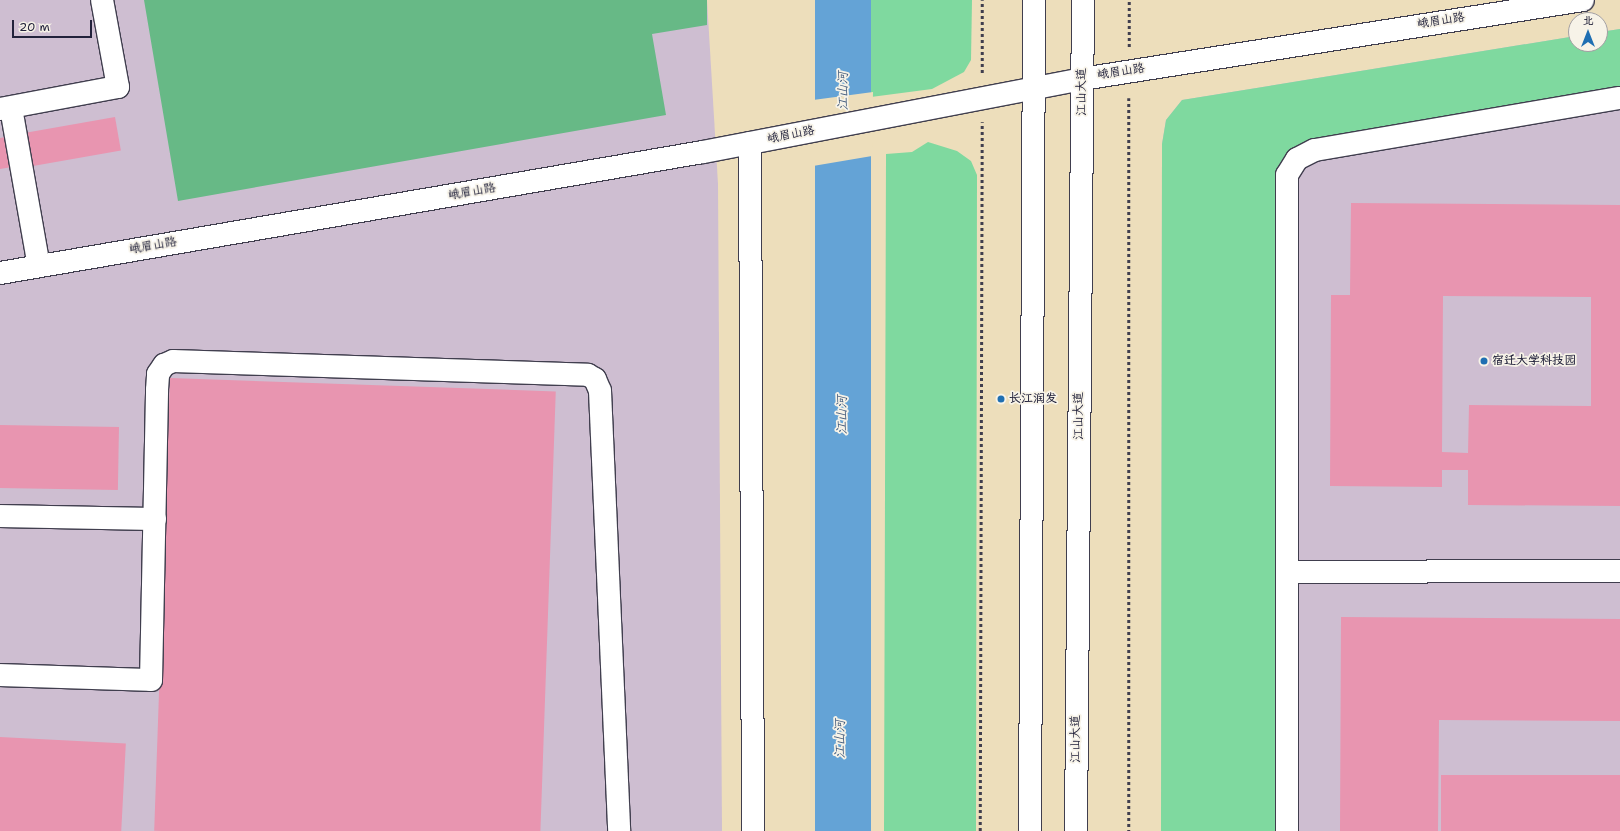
<!DOCTYPE html>
<meta charset="utf-8">
<style>
body{margin:0}
#map{position:relative;width:1620px;height:831px;overflow:hidden;background:#eddebb;font-family:"Shantell Sans","LXGW WenKai TC",sans-serif}
div>[style]{position:absolute}
[style*='--x']{left:calc(var(--x)*1px);top:calc(var(--y)*1px);width:calc(var(--w)*1px);rotate:calc(var(--a)*1deg)}
.industrial>*{inset:0;background:#cebed1}
.green>*{inset:0;background:#7fd99f}
.forest>*{inset:0;background:#67b986}
.water>*{inset:0;background:#64a3d6;transform-origin:0 0}
.pier>*{inset:0;background:#eddebb}
.building>*{inset:0;background:#e895b0;transform-origin:0 0}
.path>*{height:2.5px;margin-top:-1.25px;transform-origin:0;background:repeating-linear-gradient(90deg,#403e4e 0 3px,transparent 0 6px)}
.roads{filter:drop-shadow(1px 0 #403e4e) drop-shadow(-1px 0 #403e4e) drop-shadow(0 1px #403e4e) drop-shadow(0 -1px #403e4e)}
.minor>*{height:22px;margin:-11px;padding:0 11px;transform-origin:11px;border-radius:11px;background:#fff}
.major>*{height:22px;margin:-11px;padding:0 11px;transform-origin:11px;border-radius:11px;background:#fff}
.dots>*{width:11px;height:11px;translate:-50% -50%;box-sizing:border-box;border:2px solid #f7f3e8;border-radius:50%}
span{translate:-50% -50%;white-space:nowrap;text-align:center;line-height:1.15;-webkit-text-stroke:3.5px #f7f3e8;paint-order:stroke}
.street-label{font-size:12px;color:#22223b}
.poi-label{font-size:12px;color:#22223b;font-weight:700}
.left{translate:0 -50%;text-align:left}
.water-label{font-size:13px;color:#3c5679;font-style:italic}
.north{position:absolute;left:1568px;top:12px;width:40px;height:40px;box-sizing:border-box;background:#f7f3e8;border:1px solid #a29fa3;border-radius:50%;rotate:0deg;font-size:11px;font-weight:700;line-height:16px;text-align:center;color:#22223b}
.north::after{content:'';display:block;margin:auto;width:14px;height:18px;background:#1f6fb2;clip-path:polygon(50% 0,100% 100%,50% 72%,0 100%)}
.scale{position:absolute;left:12px;top:20px;width:80px;height:18px;box-sizing:border-box;border:2px solid #22223b;border-top:0;padding-left:5px;font-size:12px;line-height:14px;white-space:nowrap;color:#22223b;-webkit-text-stroke:3px #f7f3e8;paint-order:stroke}
</style>
<div id="map">
<div class="industrial">
<div style="clip-path:polygon(0 0,707px 0,718px 184px,722px 831px,0 831px)"></div>
<div style="clip-path:polygon(1620px 29px,1620px 831px,1161px 831px,1162px 144px,1166px 120px,1182px 100px,1576px 36px,1576px 44px,1600px 44px,1600px 32px)"></div>
</div>
<div class="green">
<div style="clip-path:polygon(871px 0,972px 0,971px 60px,964px 72px,932px 89px,871px 97px)"></div>
<div style="clip-path:polygon(1620px 29px,1620px 87px,1303px 146px,1287px 153px,1279px 165px,1278px 831px,1161px 831px,1162px 144px,1166px 120px,1182px 100px,1576px 36px,1576px 44px,1600px 44px,1600px 32px)"></div>
<div style="clip-path:polygon(928px 142px,957px 151px,971px 161px,977px 175px,976px 831px,884px 831px,886px 154px,912px 152px)"></div>
</div>
<div class="forest">
<div style="clip-path:polygon(144px 0,707px 0,707px 25px,652px 34px,666px 115px,178px 201px)"></div>
</div>
<div class="water">
<div style="left:815px;top:0;width:56px;height:831px"></div>
</div>
<div class="pier">
<div style="clip-path:polygon(873px 92px,872px 156px,813px 166px,813px 100px)"></div>
</div>
<div class="building">
<div style="left:115px;top:117px;width:34px;height:95px;rotate:80deg"></div>
<div style="clip-path:polygon(6px 137px,12px 167px,0 169px,0 138px)"></div>
<div style="clip-path:polygon(evenodd,1351px 203px,1620px 205px,1620px 506px,1468px 505px,1468px 470px,1442px 470px,1442px 487px,1330px 486px,1331px 295px,1350px 295px,1351px 203px,1443px 296px,1591px 297px,1591px 406px,1469px 405px,1468px 453px,1442px 452px,1443px 296px)"></div>
<div style="left:170px;top:378px;width:386px;height:453px;rotate:2deg"></div>
<div style="left:0;top:425px;width:119px;height:63px;rotate:1deg"></div>
<div style="clip-path:polygon(1341px 617px,1620px 619px,1620px 721px,1439px 720px,1438px 831px,1340px 831px)"></div>
<div style="left:0;top:737px;width:126px;height:94px;rotate:3deg"></div>
<div style="left:1441px;top:775px;width:179px;height:56px"></div>
</div>
<div class="path">
<div style="--x:1129;--y:47;--w:47;--a:-90"></div>
<div style="--x:982;--y:73;--w:73;--a:-90"></div>
<div style="--x:1129;--y:98;--w:733;--a:90"></div>
<div style="--x:980;--y:831;--w:709;--a:-89.84"></div>
</div>
<div class="roads">
<div class="minor">
<div style="--x:11;--y:108;--w:160;--a:80"></div>
<div style="--x:0;--y:109;--w:120;--a:-10.6"></div>
<div style="--x:118;--y:87;--w:88;--a:-100.4"></div>
<div style="--x:750;--y:143;--w:688;--a:89.75"></div>
<div style="--x:0;--y:273;--w:713;--a:-9.77"></div>
<div style="--x:703;--y:152;--w:386;--a:-10.9"></div>
<div style="--x:1082;--y:79;--w:507;--a:-8.96"></div>
<div style="--x:0;--y:516;--w:155;--a:1.1"></div>
<div style="--x:1287;--y:572;--w:333;--a:-0.2"></div>
<div style="--x:0;--y:675;--w:151;--a:1.9"></div>
<div style="--x:151;--y:680;--w:290;--a:-88.8"></div>
<div style="--x:157;--y:390;--w:16;--a:-86"></div>
<div style="--x:158;--y:374;--w:11;--a:-56"></div>
<div style="--x:164;--y:365;--w:10;--a:-24"></div>
<div style="--x:173;--y:361;--w:415;--a:1.9"></div>
<div style="--x:588;--y:375;--w:8;--a:30"></div>
<div style="--x:595;--y:379;--w:13;--a:67"></div>
<div style="--x:600;--y:391;--w:440;--a:87.5"></div>
<div style="--x:1287;--y:831;--w:656;--a:-90"></div>
<div style="--x:1287;--y:175;--w:19;--a:-58"></div>
<div style="--x:1297;--y:159;--w:20;--a:-27"></div>
<div style="--x:1315;--y:150;--w:309;--a:-9.7"></div>
</div>
<div class="major">
<div style="--x:1030;--y:831;--w:831;--a:-89.72"></div>
<div style="--x:1076;--y:831;--w:831;--a:-89.52"></div>
</div>
</div>
<div class="dots">
<div style="left:1484px;top:361px;background:#1f6fb2"></div>
<div style="left:1001px;top:399px;background:#1f6fb2"></div>
</div>
<div class="street-label">
<span style="left:1441px;top:21px;rotate:-9deg">峨眉山路</span>
<span style="left:1121px;top:72px;rotate:-9deg">峨眉山路</span>
<span style="left:1082px;top:92px;rotate:-90deg">江山大道</span>
<span style="left:791px;top:135px;rotate:-11deg">峨眉山路</span>
<span style="left:472px;top:192px;rotate:-10deg">峨眉山路</span>
<span style="left:153px;top:246px;rotate:-10deg">峨眉山路</span>
<span style="left:1079px;top:416px;rotate:-90deg">江山大道</span>
<span style="left:1076px;top:739px;rotate:-90deg">江山大道</span>
</div>
<div class="poi-label">
<span class="left" style="left:1492px;top:361px">宿迁大学科技园</span>
<span class="left" style="left:1009px;top:399px">长江润发</span>
</div>
<div class="water-label">
<span style="left:843px;top:91px;rotate:-90deg">江山河</span>
<span style="left:842px;top:415px;rotate:-90deg">江山河</span>
<span style="left:840px;top:739px;rotate:-90deg">江山河</span>
</div>
<div class="north">北</div>
<div class="scale">20 m</div>
</div>
